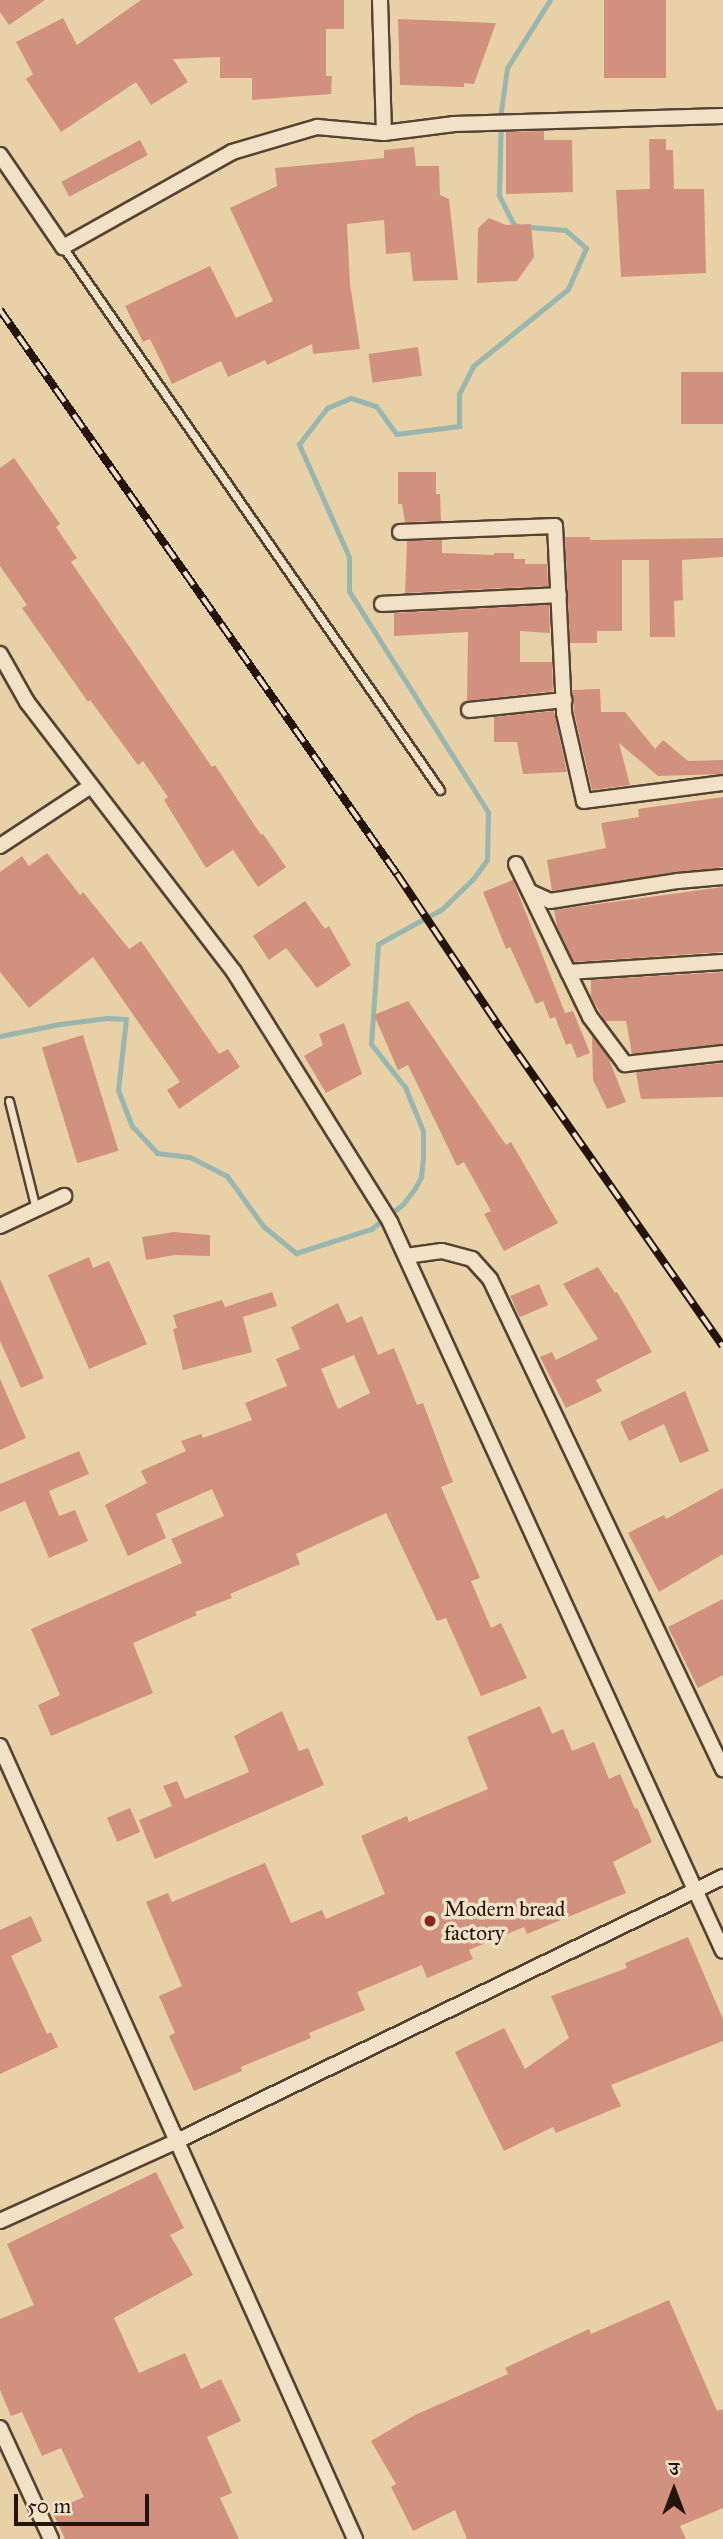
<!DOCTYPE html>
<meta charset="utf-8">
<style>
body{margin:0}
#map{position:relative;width:723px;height:2539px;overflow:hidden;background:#e9d1a7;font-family:"IM FELL Great Primer","Noto Serif Devanagari",serif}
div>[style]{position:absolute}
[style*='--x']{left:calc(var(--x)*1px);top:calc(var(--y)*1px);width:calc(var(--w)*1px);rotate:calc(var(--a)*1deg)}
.stream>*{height:5px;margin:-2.5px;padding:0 2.5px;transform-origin:2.5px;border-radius:2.5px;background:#99b6af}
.building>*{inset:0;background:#d2917e;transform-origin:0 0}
.roads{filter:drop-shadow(2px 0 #564334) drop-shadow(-2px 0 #564334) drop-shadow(0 2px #564334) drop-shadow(0 -2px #564334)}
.service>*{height:7px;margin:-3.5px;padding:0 3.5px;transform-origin:3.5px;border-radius:3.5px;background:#f1e1c6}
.minor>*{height:14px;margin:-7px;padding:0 7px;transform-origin:7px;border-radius:7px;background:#f1e1c6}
.rail>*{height:8px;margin-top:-4px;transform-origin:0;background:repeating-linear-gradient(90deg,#f1e1c6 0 16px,#25140d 0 32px);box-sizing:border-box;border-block:2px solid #25140d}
.dots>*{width:19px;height:19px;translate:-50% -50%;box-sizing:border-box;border:4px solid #f1e1c6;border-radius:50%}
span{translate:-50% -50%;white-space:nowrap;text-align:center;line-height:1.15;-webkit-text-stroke:7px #f1e1c6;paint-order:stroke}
.poi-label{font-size:21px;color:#25140d}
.left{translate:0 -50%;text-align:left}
.north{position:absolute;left:639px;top:2455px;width:70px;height:70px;-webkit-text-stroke:5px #f1e1c6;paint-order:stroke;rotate:0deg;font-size:19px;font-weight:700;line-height:28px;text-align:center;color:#25140d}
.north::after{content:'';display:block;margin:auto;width:24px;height:32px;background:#25140d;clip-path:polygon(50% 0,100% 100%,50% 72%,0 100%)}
.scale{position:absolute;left:14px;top:2494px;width:135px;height:32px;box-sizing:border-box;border:4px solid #25140d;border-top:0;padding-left:9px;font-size:21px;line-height:24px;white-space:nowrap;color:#25140d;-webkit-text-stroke:5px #f1e1c6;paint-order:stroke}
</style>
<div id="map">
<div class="stream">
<div style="--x:518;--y:226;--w:4;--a:-166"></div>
<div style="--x:514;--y:225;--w:34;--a:-117"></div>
<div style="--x:499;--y:195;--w:84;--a:-88.6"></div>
<div style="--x:501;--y:111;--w:43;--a:-82.1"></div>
<div style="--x:507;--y:68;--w:80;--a:-57.7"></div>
<div style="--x:0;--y:1036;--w:61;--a:-11.3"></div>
<div style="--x:60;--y:1024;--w:47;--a:-7.3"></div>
<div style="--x:107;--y:1018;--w:19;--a:3"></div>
<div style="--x:126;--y:1019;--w:71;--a:96.4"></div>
<div style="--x:118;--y:1090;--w:39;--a:69"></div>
<div style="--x:132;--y:1126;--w:37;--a:47"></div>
<div style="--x:157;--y:1153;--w:33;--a:7"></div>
<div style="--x:190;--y:1157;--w:42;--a:27.2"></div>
<div style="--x:227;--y:1176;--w:62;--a:54.2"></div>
<div style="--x:263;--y:1226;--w:43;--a:39.3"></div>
<div style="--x:296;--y:1253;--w:79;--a:-17.7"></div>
<div style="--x:371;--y:1229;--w:41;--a:-38"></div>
<div style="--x:403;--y:1204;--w:20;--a:-53"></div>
<div style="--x:415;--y:1188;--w:13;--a:-61"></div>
<div style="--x:421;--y:1177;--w:18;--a:-84"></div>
<div style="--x:423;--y:1159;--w:28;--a:-90"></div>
<div style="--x:423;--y:1131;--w:48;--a:-112.2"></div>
<div style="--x:405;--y:1087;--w:55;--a:-128.3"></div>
<div style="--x:371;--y:1044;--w:100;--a:-86"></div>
<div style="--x:378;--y:944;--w:73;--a:-28.7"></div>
<div style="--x:442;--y:909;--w:43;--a:-44.1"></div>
<div style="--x:473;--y:879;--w:24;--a:-54"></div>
<div style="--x:487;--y:860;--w:48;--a:-88.8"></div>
<div style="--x:488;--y:812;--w:261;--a:-122.2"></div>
<div style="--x:349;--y:591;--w:34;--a:-90"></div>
<div style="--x:349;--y:557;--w:124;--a:-113.9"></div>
<div style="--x:299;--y:444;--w:46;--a:-52.1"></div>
<div style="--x:327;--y:408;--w:26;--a:-23"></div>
<div style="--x:351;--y:398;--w:26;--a:18"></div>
<div style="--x:376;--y:406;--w:34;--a:54"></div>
<div style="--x:396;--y:434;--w:64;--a:-7.2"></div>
<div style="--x:459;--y:426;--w:32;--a:-90"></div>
<div style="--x:459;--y:394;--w:31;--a:-63"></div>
<div style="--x:473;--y:366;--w:122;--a:-39"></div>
<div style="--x:568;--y:289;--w:45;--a:-66.3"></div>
<div style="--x:586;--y:248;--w:28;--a:-139"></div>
<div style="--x:565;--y:230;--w:38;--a:-175"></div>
</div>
<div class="building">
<div style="clip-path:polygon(0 0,45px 0,9px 25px,0 12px)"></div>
<div style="clip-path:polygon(141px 0,344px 0,344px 29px,326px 29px,326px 76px,332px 76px,331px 94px,252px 100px,252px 78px,220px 78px,220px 57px,173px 59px,188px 82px,151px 105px,136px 82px,61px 132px,26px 79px,33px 74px,16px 42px,63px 18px,77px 45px)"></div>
<div style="left:604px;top:0;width:62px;height:78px"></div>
<div style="clip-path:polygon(398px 19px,496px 23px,474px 84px,464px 83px,464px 87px,400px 85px)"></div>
<div style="clip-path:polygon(544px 131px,544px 140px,572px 140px,573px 192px,506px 194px,506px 132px)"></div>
<div style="clip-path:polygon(649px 139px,666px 139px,666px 150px,673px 150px,674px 189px,704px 189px,706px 273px,621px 277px,616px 190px,650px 189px)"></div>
<div style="left:140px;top:140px;width:17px;height:89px;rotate:62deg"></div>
<div style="clip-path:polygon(414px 147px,416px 166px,439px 166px,440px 195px,449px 199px,458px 280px,413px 281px,410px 252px,386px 254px,384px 220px,347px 224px,350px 284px,360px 349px,313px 354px,312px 344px,267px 365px,265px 360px,228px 377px,221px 361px,172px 384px,150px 339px,143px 342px,125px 306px,210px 266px,236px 318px,273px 301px,230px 208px,277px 186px,275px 168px,384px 158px,384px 150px)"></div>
<div style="clip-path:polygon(489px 218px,506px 225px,531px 224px,534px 257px,517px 281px,477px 283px,478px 228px)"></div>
<div style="left:418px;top:347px;width:29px;height:50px;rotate:82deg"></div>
<div style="left:723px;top:372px;width:52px;height:42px;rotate:90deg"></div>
<div style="clip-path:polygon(14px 458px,60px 524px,56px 527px,77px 558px,71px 562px,212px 767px,215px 765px,261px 835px,263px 834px,286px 867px,258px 887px,233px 850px,206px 868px,164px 800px,168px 797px,143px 761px,138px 765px,90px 700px,88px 702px,22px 608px,27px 605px,0 566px,0 468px)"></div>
<div style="clip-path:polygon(398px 472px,436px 472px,436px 494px,440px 494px,441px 521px,405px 522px,402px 504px,398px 504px)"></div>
<div style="clip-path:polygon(565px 537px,590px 537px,590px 540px,723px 538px,723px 557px,682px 560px,683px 600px,674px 601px,675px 637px,650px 637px,649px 560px,622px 560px,622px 631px,597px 631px,597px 643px,570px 643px)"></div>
<div style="clip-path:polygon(442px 540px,442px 553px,494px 555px,494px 553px,514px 553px,514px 559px,525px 559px,525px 564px,547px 564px,548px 586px,405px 593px,407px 541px)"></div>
<div style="clip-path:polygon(549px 605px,550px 633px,520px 631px,520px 662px,552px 662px,553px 691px,467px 701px,468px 632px,394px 636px,394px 613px)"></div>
<div style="clip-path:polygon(600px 689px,601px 712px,625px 712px,655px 749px,663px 740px,688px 761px,723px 760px,723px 774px,658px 776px,619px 743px,630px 785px,592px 790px,574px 712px,573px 690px)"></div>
<div style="clip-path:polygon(554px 711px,567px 772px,523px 774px,517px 742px,494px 742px,494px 717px)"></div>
<div style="clip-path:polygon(723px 797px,723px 867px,552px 891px,547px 860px,606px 848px,601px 823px,639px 817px,638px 809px)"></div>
<div style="clip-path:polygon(47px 853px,80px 895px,83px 892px,129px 949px,141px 941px,219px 1054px,228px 1049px,240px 1067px,179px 1109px,167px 1090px,180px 1082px,93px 957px,29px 1008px,0 972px,0 872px,22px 856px,29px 866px)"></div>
<div style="clip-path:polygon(513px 880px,565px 1013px,573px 1011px,590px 1053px,577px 1058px,571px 1043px,566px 1045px,555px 1017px,550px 1019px,543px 1001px,536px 1004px,510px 947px,506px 949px,483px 892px)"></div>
<div style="clip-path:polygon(723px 887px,723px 952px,574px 962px,557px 926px,554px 910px)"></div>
<div style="clip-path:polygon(305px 901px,325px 929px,329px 926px,351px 965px,317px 988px,286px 948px,269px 960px,253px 936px)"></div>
<div style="clip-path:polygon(723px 972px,723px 1044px,632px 1054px,626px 1021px,605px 1021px,591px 997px,591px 980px)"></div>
<div style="clip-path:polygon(408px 1001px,506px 1145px,511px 1142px,558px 1223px,504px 1251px,484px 1214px,491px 1211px,464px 1162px,457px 1166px,408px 1065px,398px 1070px,374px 1015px)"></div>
<div style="clip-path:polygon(344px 1023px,362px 1074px,326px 1093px,304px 1056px,323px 1045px,319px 1034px)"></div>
<div style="left:83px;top:1035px;width:121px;height:43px;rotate:73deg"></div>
<div style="clip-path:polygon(592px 1036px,608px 1057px,626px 1102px,607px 1109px,593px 1080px)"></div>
<div style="clip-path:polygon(723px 1063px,723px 1097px,641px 1099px,636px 1072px)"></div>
<div style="clip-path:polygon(174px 1232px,210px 1235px,210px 1256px,175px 1255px,146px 1260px,142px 1237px)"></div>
<div style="clip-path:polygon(89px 1257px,93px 1268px,109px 1261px,147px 1344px,89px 1369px,48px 1275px)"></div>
<div style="clip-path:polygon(598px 1267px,615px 1293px,617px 1292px,652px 1352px,596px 1380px,602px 1391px,566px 1408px,540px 1357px,552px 1352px,556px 1360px,598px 1339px,563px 1284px)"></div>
<div style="clip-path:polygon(0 1279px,44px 1378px,21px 1388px,0 1341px)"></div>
<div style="left:539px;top:1284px;width:23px;height:31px;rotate:67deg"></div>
<div style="clip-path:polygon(272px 1292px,277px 1306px,243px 1317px,252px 1352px,183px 1370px,173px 1329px,177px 1328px,173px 1315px,222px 1300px,225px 1307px)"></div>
<div style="clip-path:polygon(evenodd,338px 1303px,347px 1323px,362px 1316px,378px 1355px,394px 1348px,417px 1405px,423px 1403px,453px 1482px,441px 1487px,480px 1578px,471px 1581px,491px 1628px,501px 1623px,527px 1678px,481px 1696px,446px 1618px,437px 1621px,386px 1513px,296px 1554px,300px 1564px,230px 1594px,232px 1598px,195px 1612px,197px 1615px,133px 1643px,153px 1693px,51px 1736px,38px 1705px,60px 1695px,31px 1629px,182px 1563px,171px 1539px,224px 1516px,212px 1489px,156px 1514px,166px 1538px,128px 1556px,105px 1505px,147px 1483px,141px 1471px,186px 1451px,181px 1441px,201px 1434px,203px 1438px,252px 1420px,245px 1403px,287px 1386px,276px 1359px,300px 1349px,291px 1327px,338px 1303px,354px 1355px,370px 1393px,338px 1409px,321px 1369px,354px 1355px)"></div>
<div style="clip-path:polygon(0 1379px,26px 1438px,0 1450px)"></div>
<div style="clip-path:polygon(685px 1391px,709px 1451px,680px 1463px,664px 1424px,629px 1441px,620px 1422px)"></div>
<div style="clip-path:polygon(79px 1451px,89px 1474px,49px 1491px,59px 1516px,75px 1510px,88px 1541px,49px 1558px,25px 1501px,0 1512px,0 1484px)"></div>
<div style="clip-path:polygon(723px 1488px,723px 1554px,659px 1592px,628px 1533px,664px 1515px,666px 1519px)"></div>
<div style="clip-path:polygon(723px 1599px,723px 1675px,698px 1688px,668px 1627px)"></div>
<div style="clip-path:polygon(540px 1706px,552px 1734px,563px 1729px,572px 1751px,594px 1742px,609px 1779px,620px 1774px,635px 1809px,637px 1808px,652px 1842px,613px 1862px,626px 1893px,527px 1934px,524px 1927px,469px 1950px,473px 1959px,427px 1978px,422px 1965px,357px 1992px,365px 2010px,309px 2033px,311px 2038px,241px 2067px,242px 2071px,194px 2091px,169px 2036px,175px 2033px,159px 1996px,182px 1986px,146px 1902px,168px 1893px,172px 1902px,265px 1863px,291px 1923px,322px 1910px,326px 1919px,385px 1894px,361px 1836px,407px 1816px,409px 1822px,488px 1789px,467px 1737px)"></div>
<div style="clip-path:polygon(282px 1711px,299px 1751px,308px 1748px,324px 1785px,155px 1859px,139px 1820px,172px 1806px,163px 1786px,177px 1781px,185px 1799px,249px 1772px,234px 1736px)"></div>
<div style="left:130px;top:1808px;width:26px;height:25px;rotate:67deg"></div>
<div style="clip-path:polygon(31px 1916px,42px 1941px,11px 1956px,47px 2034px,51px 2032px,58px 2047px,0 2074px,0 1930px)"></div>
<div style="clip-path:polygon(688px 1937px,723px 2019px,723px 2041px,611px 2085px,621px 2106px,556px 2133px,553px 2127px,504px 2151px,455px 2052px,504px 2028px,525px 2069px,569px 2038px,551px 1996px,627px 1968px,625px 1963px)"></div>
<div style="clip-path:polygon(156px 2172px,184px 2228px,170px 2235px,193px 2275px,114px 2318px,139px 2373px,185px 2353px,201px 2389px,221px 2379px,241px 2421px,207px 2437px,232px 2493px,220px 2498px,239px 2539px,65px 2539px,52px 2511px,84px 2497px,61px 2448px,42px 2456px,22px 2412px,11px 2416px,0 2390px,0 2319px,34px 2305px,7px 2244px)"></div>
<div style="clip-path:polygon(669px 2300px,717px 2411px,723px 2409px,723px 2508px,680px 2526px,686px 2539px,467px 2539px,455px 2510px,413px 2531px,391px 2487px,396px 2484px,371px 2441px,415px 2415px,508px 2374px,505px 2368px,589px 2329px,591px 2334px)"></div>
</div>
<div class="roads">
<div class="service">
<div style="--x:63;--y:247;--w:661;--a:55.23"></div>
<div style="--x:9;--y:1101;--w:111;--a:76"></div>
</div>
<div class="minor">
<div style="--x:380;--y:0;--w:133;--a:88.3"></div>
<div style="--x:0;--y:155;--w:112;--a:55.6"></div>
<div style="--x:63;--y:247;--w:194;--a:-29.3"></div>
<div style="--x:232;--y:152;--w:89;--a:-16.4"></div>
<div style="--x:317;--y:127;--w:67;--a:5.1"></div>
<div style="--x:384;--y:133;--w:71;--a:-7.3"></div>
<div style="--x:454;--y:124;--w:269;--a:-1.7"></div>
<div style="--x:400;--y:532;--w:155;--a:-2.2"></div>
<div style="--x:555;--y:526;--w:187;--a:87.2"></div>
<div style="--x:564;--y:713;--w:90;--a:77.2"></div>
<div style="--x:584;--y:801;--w:140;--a:-7.4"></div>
<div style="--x:382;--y:604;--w:177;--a:-2.9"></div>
<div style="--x:0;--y:654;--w:55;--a:60.6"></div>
<div style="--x:27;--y:702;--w:340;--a:52.5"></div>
<div style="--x:234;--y:972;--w:295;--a:58"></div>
<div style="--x:390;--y:1222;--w:801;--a:65.45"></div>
<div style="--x:469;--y:710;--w:96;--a:-6"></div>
<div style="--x:0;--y:846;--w:109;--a:-33.4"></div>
<div style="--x:516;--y:864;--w:170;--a:64.2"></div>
<div style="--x:590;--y:1017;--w:59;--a:53.3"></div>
<div style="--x:625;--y:1064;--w:99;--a:-6.4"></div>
<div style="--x:530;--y:892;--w:22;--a:24"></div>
<div style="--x:550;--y:901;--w:130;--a:-8.9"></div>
<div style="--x:678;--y:881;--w:45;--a:-5.1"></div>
<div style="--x:568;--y:972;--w:155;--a:-3.7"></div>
<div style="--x:0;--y:1226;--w:71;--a:-25.1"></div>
<div style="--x:406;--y:1256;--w:36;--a:-8"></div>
<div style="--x:442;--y:1251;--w:31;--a:15"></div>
<div style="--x:472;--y:1259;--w:27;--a:48"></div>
<div style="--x:490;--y:1279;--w:543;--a:64.57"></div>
<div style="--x:0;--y:1746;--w:869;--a:65.88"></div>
<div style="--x:0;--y:2221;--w:196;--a:-24.3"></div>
<div style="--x:179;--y:2140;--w:604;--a:-25.8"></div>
<div style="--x:0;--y:2428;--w:122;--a:65.3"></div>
</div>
</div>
<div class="rail">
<div style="--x:0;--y:310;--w:690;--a:54.86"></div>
<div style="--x:397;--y:874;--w:185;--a:56.2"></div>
<div style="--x:500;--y:1028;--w:388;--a:55"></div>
</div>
<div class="dots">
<div style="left:430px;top:1921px;background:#8f2418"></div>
</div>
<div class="poi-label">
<span class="left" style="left:444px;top:1921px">Modern bread<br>factory</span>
</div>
<div class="north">उ</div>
<div class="scale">50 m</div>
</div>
